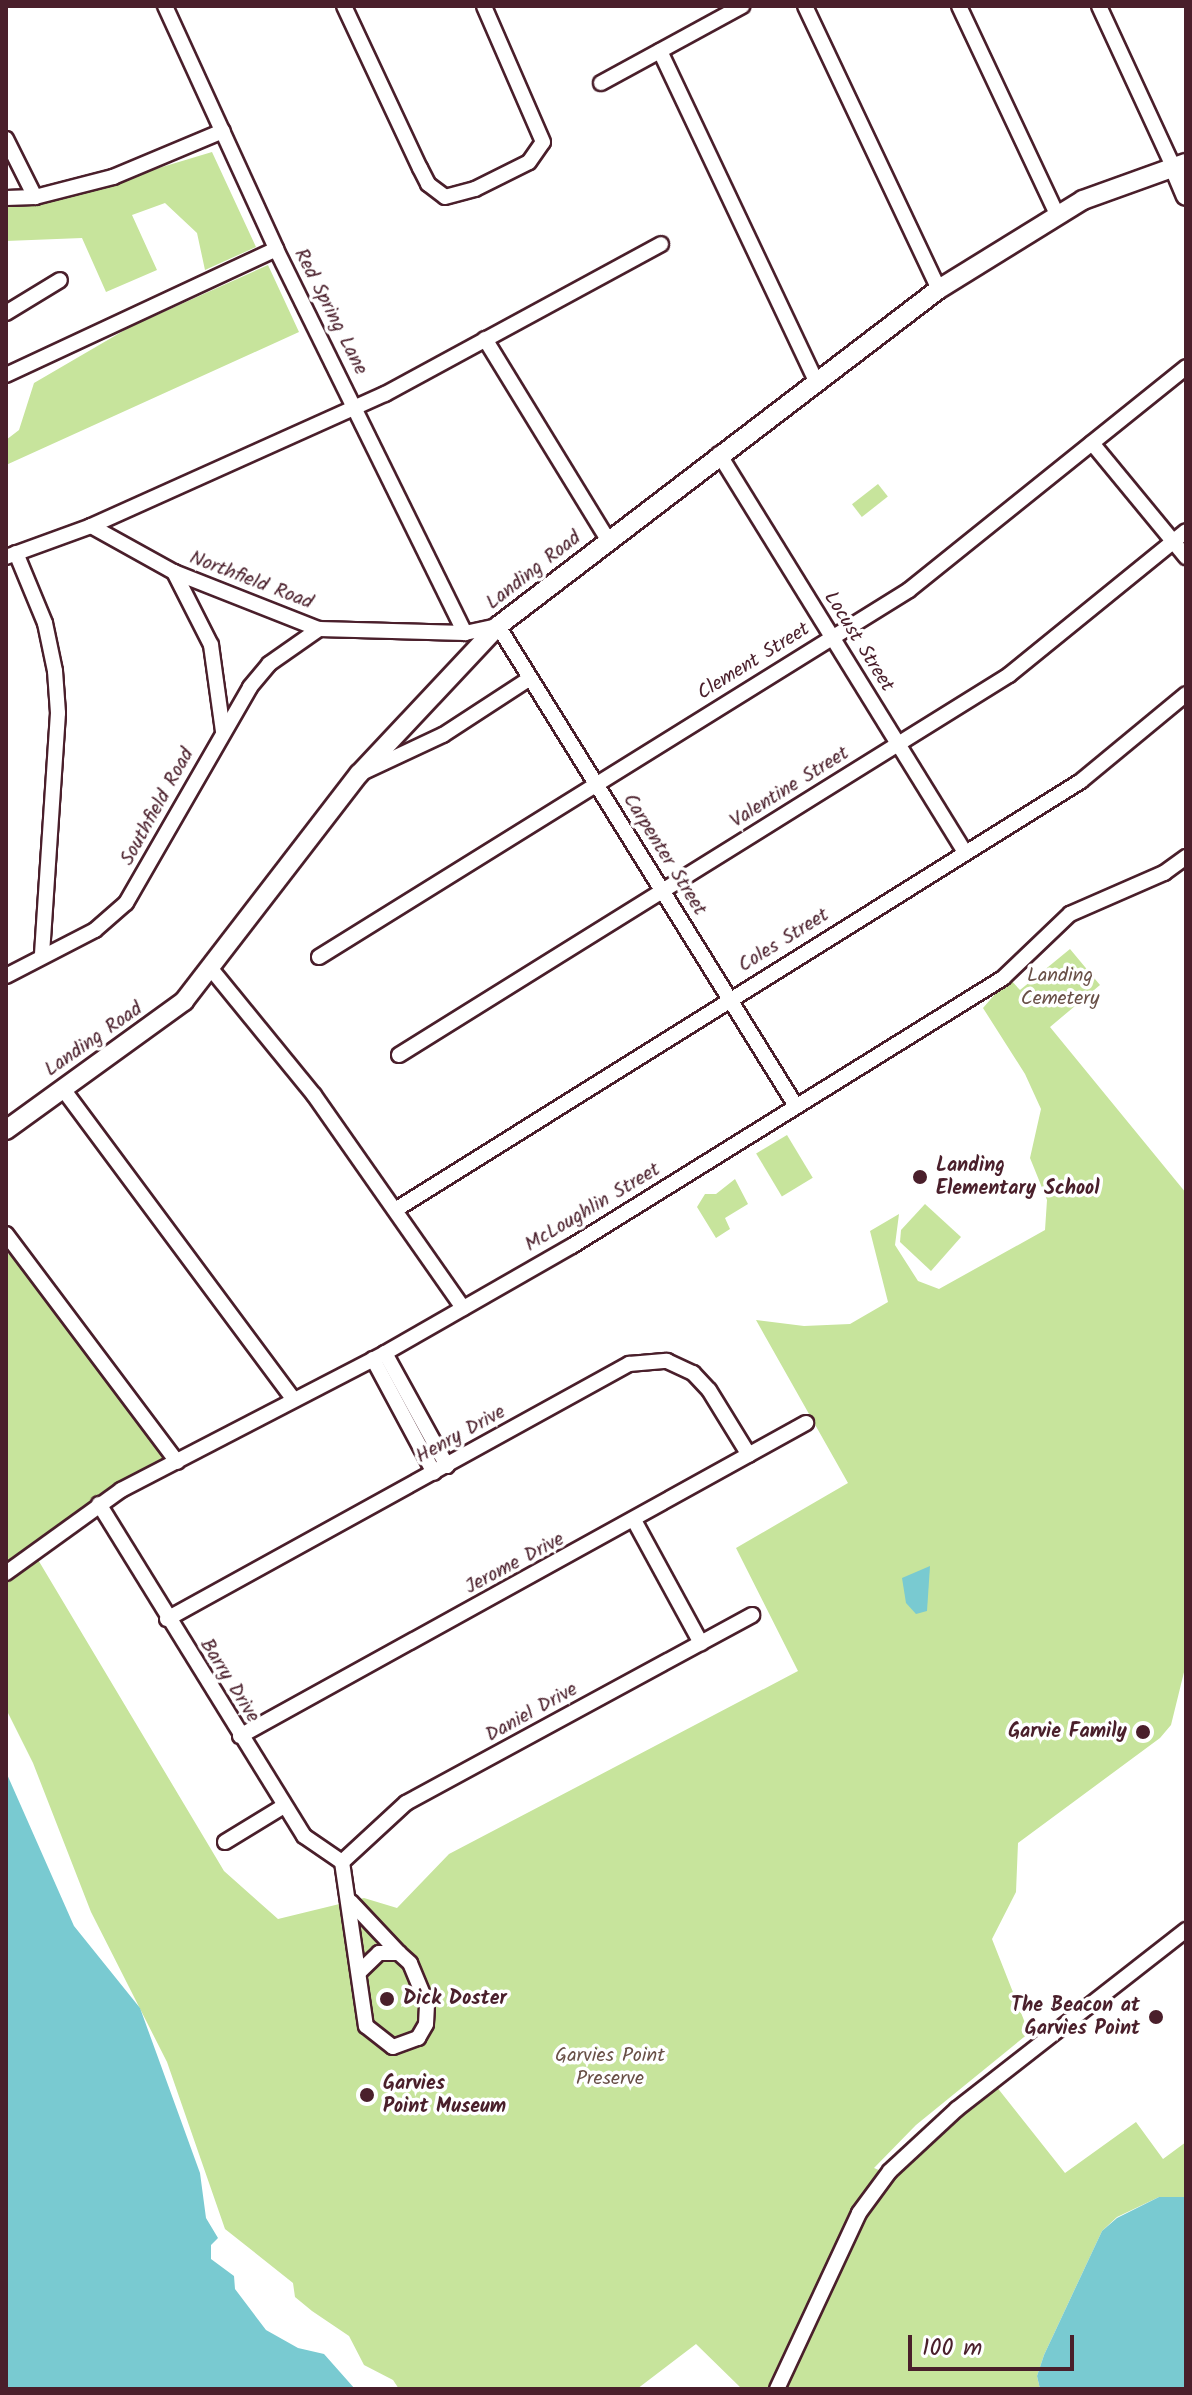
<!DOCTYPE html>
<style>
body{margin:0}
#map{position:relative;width:1192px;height:2395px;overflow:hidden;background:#fff;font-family:Kalam,sans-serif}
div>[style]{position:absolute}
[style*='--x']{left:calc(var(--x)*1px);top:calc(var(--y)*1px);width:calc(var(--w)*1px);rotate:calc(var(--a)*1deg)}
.green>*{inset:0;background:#c7e49c;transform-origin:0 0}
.water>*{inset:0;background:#79cad1}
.roads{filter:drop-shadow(2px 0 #4a1f2b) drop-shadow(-2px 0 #4a1f2b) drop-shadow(0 2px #4a1f2b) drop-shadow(0 -2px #4a1f2b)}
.street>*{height:14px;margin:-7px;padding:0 7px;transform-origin:7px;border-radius:7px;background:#fff}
.secondary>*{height:18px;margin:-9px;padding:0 9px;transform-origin:9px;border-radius:9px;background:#fff}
.dots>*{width:22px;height:22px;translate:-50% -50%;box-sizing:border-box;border:4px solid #fff;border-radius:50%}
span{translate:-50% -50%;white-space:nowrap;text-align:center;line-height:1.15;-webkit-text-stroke:7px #fff;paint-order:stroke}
.street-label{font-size:20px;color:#4a1f2b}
.park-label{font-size:20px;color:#695047}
.poi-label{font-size:20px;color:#4a1f2b;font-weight:700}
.left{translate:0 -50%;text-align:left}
.right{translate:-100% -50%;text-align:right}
.frame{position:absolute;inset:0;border:8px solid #4a1f2b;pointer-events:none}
.scale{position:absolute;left:908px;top:2335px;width:166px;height:36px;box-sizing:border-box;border:4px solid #4a1f2b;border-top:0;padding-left:10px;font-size:24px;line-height:28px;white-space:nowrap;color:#4a1f2b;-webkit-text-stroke:6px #fff;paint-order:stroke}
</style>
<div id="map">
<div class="green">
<div style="clip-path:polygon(212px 152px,256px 247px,205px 270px,197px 233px,165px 203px,132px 215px,157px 270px,106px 292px,82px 238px,6px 241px,6px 207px,39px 204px)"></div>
<div style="clip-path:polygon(268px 265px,299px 332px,6px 465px,6px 440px,19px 430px,34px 383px,130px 327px)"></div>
<div style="left:878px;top:484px;width:16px;height:33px;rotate:52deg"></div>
<div style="clip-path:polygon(1070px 949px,1100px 985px,1050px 1027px,1186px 1193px,1186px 1664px,1171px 1725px,1160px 1738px,1018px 1843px,1016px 1892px,992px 1939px,1029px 2033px,916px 2125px,874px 2168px,893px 2176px,992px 2081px,1065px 2173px,1136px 2122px,1163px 2159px,1186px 2142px,1186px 2197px,1159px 2197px,1117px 2217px,1102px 2231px,1044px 2355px,1037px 2376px,1040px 2389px,742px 2389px,696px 2344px,637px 2389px,399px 2389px,393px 2380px,364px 2365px,349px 2336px,312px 2311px,295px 2297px,293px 2283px,225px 2229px,167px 2062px,91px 1912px,33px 1763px,6px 1709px,6px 1256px,16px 1248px,175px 1462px,34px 1553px,224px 1871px,278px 1919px,364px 1898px,397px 1908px,449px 1854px,798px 1671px,736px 1548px,848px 1483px,756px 1320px,804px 1326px,850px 1324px,888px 1302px,870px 1231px,899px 1214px,895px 1245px,918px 1281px,939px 1289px,1045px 1230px,1047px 1200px,1030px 1158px,1041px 1109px,1025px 1074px,983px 1008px,1009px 978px,1020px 990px)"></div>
<div style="left:787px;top:1135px;width:50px;height:36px;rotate:59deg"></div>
<div style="clip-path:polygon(735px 1179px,748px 1204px,725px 1218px,730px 1229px,716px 1238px,697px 1207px,705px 1194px,716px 1194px)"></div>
<div style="clip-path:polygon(925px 1204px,961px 1237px,931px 1271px,900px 1242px,901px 1230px)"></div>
</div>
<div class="water">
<div style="clip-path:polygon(930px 1566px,927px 1611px,916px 1614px,906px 1603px,902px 1578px)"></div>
<div style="clip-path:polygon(6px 1772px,74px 1926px,140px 2008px,200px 2173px,206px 2218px,218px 2238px,211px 2245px,211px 2259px,234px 2276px,235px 2289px,266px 2330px,298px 2348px,324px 2354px,355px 2389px,6px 2389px)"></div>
<div style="clip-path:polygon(1159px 2197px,1186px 2197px,1186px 2389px,1040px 2389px,1037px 2376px,1044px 2355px,1102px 2231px,1117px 2218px)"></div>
</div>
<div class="roads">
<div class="street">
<div style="--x:165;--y:6;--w:267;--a:65.4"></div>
<div style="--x:276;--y:249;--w:428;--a:63.8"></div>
<div style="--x:344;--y:6;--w:179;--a:64.9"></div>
<div style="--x:420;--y:168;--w:18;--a:63"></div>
<div style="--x:428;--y:184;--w:21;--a:37"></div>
<div style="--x:445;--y:197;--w:31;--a:-15"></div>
<div style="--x:475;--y:189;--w:60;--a:-26.6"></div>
<div style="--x:529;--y:162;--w:24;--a:-55"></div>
<div style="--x:543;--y:142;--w:148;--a:-113.5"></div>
<div style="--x:805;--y:6;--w:313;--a:64.7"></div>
<div style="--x:959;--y:6;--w:230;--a:64.8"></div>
<div style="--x:1099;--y:6;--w:179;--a:65.2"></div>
<div style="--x:660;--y:51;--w:363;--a:64.7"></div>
<div style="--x:601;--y:83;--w:161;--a:-28.6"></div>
<div style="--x:6;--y:139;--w:65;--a:63.4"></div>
<div style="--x:6;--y:198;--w:29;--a:-2"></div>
<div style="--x:35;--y:197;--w:81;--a:-14.4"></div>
<div style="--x:113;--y:177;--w:119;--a:-22.7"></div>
<div style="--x:6;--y:313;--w:63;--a:-31.4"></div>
<div style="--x:485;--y:339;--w:237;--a:58.5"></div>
<div style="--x:6;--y:375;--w:298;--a:-25"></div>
<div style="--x:1092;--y:443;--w:148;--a:50.5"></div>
<div style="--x:719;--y:454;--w:468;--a:58.3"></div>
<div style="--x:91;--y:526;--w:322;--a:-24.2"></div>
<div style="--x:385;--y:394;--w:314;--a:-28.5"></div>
<div style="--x:16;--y:553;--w:76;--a:67.5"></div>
<div style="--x:45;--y:623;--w:49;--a:78.2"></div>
<div style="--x:55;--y:671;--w:42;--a:85.9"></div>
<div style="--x:58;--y:713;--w:244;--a:93.8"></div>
<div style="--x:6;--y:557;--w:90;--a:-20"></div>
<div style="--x:91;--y:526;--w:95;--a:29"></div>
<div style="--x:174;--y:572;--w:156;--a:21.5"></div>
<div style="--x:319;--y:629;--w:146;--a:1.6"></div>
<div style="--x:465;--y:633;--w:34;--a:-12"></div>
<div style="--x:498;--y:626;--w:565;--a:58.17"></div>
<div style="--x:174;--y:572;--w:82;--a:63.1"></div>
<div style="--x:211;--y:645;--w:87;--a:82.1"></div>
<div style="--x:366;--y:771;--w:85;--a:-25.1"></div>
<div style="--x:443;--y:735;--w:103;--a:-33.1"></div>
<div style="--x:319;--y:957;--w:695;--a:-31.88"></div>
<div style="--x:909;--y:590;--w:356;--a:-38.8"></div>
<div style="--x:212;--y:970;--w:161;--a:50.8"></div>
<div style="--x:314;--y:1095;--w:260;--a:55"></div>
<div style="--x:6;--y:976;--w:100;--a:-27.3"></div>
<div style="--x:95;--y:930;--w:41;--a:-41.1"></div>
<div style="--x:126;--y:903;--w:249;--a:-60.1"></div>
<div style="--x:250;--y:687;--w:30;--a:-50"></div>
<div style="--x:269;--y:664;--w:61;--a:-35"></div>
<div style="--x:399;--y:1055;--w:719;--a:-31.92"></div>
<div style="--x:1009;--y:675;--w:228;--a:-39.1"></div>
<div style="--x:63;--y:1089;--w:387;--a:53.4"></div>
<div style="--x:395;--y:1210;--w:809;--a:-32.02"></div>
<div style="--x:1081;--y:781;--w:136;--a:-39.6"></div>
<div style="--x:6;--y:1234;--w:285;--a:53.1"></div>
<div style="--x:385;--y:1353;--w:129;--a:61.2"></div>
<div style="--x:373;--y:1359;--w:129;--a:61.8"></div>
<div style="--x:99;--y:1504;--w:390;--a:58.3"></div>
<div style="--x:304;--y:1836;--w:46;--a:34.4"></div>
<div style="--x:635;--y:1522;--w:138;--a:61.4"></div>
<div style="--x:6;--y:1573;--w:142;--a:-35.8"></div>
<div style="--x:121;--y:1490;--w:297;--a:-27.4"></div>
<div style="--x:385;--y:1353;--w:215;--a:-29.8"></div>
<div style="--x:572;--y:1246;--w:508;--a:-31.87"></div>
<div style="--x:1003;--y:978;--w:93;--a:-43.7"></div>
<div style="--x:1070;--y:914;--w:103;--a:-23.6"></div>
<div style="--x:1164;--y:873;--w:27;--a:-36"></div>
<div style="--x:167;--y:1619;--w:528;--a:-28.9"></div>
<div style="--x:629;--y:1364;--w:38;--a:-5"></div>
<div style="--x:667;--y:1361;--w:29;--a:25"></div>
<div style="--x:693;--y:1373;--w:23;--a:47"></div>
<div style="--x:709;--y:1390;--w:76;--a:58.4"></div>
<div style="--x:240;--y:1736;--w:647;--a:-28.94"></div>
<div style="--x:225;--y:1842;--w:69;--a:-31.4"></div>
<div style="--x:342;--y:1862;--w:87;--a:-42.7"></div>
<div style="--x:406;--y:1803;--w:394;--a:-28.5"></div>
<div style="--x:342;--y:1862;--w:166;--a:81.7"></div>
<div style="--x:366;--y:2026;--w:34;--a:38"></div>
<div style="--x:393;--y:2047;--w:27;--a:-20"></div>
<div style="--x:418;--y:2038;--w:16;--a:-60"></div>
<div style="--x:426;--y:2024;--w:20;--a:-87"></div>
<div style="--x:427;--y:2004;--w:44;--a:-112.5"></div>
<div style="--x:410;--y:1963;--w:15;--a:-138"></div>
<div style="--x:399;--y:1953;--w:20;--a:180"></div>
<div style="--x:379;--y:1953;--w:28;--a:136"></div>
<div style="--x:351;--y:1902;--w:70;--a:46.7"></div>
<div style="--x:777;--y:2389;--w:194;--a:-65"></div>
<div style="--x:859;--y:2213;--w:52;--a:-53.6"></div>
<div style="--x:890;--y:2171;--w:91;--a:-42.8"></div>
<div style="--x:957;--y:2109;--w:291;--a:-38"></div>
</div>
<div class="secondary">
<div style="--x:1174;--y:168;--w:30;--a:67"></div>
<div style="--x:6;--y:1130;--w:220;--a:-35.9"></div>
<div style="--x:184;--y:1001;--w:287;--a:-52.4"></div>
<div style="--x:359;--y:774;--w:203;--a:-46.8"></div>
<div style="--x:498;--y:626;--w:555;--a:-37.39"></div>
<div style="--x:939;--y:289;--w:169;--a:-31.7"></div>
<div style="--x:1083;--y:200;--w:109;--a:-19.8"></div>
</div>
</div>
<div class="dots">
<div style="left:920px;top:1177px;background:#4a1f2b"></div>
<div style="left:1143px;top:1732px;background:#4a1f2b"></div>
<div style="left:387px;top:1999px;background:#4a1f2b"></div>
<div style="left:1156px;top:2017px;background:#4a1f2b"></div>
<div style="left:367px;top:2095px;background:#4a1f2b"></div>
</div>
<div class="street-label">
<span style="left:330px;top:312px;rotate:63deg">Red Spring Lane</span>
<span style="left:534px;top:571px;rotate:-38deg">Landing Road</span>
<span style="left:251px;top:581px;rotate:21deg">Northfield Road</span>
<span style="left:858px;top:642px;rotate:58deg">Locust Street</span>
<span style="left:754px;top:662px;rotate:-32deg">Clement Street</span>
<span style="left:790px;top:788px;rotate:-32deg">Valentine Street</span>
<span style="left:158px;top:807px;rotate:-61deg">Southfield Road</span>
<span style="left:664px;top:855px;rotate:58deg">Carpenter Street</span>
<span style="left:784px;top:941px;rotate:-32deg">Coles Street</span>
<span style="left:94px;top:1040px;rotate:-35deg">Landing Road</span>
<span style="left:593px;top:1208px;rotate:-31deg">McLoughlin Street</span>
<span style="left:461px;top:1435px;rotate:-29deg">Henry Drive</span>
<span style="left:515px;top:1564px;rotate:-28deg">Jerome Drive</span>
<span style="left:229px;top:1681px;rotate:58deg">Barry Drive</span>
<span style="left:532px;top:1713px;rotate:-29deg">Daniel Drive</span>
</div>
<div class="park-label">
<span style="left:1060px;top:988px">Landing<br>Cemetery</span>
<span style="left:610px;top:2068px">Garvies Point<br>Preserve</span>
</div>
<div class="poi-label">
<span class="left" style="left:936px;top:1178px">Landing<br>Elementary School</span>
<span class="right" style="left:1127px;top:1732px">Garvie Family</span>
<span class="left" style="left:403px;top:1999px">Dick Doster</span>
<span class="right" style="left:1140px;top:2018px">The Beacon at<br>Garvies Point</span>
<span class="left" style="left:383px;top:2096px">Garvies<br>Point Museum</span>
</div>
<div class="frame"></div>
<div class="scale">100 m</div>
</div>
